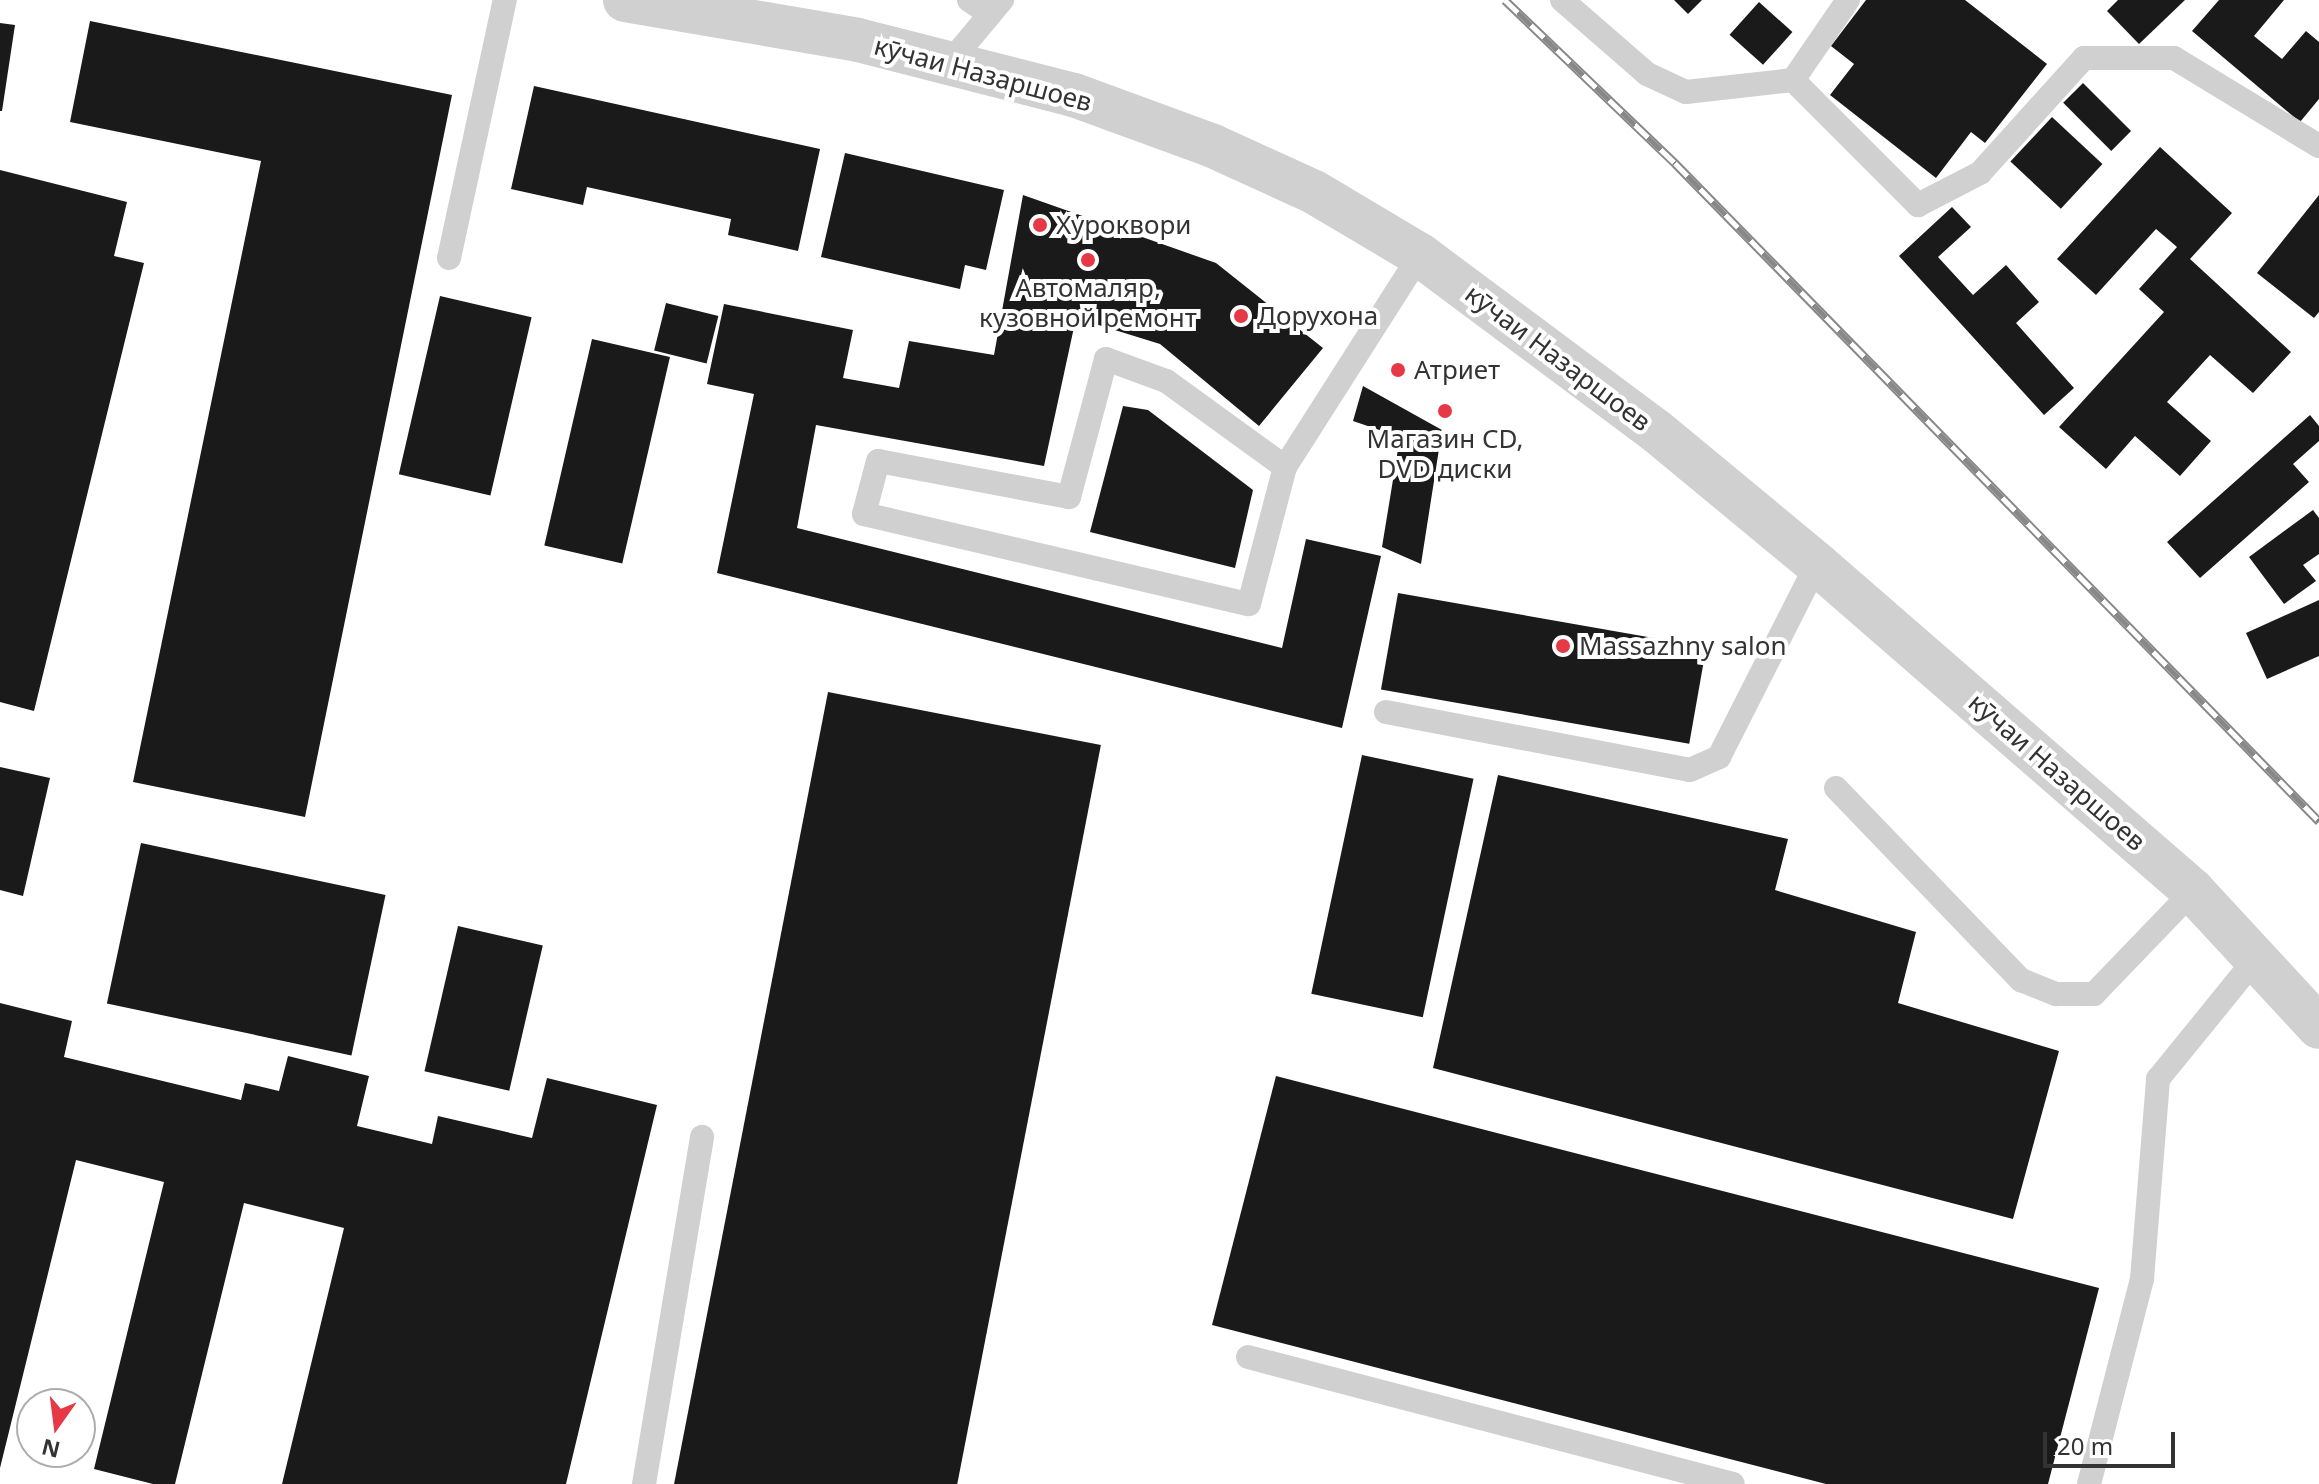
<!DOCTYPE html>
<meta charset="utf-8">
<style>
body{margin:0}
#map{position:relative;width:2319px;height:1484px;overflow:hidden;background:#fff;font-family:"Noto Sans",sans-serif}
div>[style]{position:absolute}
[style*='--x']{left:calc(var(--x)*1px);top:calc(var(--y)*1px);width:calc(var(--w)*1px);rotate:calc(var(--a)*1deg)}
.building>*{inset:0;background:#1a1a1a;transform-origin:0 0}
.service>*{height:24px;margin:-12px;padding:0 12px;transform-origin:12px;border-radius:12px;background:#d0d0d0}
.minor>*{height:44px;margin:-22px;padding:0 22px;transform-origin:22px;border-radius:22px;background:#d0d0d0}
.rail>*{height:9px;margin-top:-4.5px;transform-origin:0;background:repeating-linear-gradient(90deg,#fff 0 18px,#888 0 36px);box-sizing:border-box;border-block:2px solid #888}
.dots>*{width:22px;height:22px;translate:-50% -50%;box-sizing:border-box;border:4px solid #fff;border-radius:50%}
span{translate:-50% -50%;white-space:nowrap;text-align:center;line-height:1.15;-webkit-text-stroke:8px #fff;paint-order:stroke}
.street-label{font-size:26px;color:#333}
.poi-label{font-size:26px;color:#333}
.left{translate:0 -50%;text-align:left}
.north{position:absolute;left:16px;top:1388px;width:80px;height:80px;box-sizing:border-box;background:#fff;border:2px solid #adadad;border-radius:50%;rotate:194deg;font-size:22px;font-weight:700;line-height:32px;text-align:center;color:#333}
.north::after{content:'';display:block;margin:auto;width:28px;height:36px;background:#e63946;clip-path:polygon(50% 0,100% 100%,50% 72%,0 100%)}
.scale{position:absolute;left:2043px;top:1432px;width:132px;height:36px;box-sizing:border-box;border:4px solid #333;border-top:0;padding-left:10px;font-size:24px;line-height:28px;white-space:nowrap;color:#333;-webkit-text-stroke:6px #fff;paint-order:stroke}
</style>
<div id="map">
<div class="building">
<div style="clip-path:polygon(1674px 0,1702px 0,1688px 14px)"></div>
<div style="clip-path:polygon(1866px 0,1965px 0,2047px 64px,1985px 143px,1971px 132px,1936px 178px,1830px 95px,1854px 64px,1831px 46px)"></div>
<div style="clip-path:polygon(2118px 0,2185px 0,2139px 44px,2107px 11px)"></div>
<div style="clip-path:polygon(2219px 0,2284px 0,2254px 36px,2282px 59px,2306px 31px,2319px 42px,2319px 99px,2300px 122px,2192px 31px)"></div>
<div style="left:1759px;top:2px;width:45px;height:44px;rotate:42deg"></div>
<div style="clip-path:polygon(90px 21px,452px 95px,305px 817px,133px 782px,261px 161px,70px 122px)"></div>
<div style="clip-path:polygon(0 23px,15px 25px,2px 111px,0 111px)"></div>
<div style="left:2083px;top:83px;width:68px;height:28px;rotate:45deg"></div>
<div style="clip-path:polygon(534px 86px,820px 149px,798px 251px,728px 235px,731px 219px,587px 187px,583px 205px,511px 189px)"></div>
<div style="left:2052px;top:117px;width:69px;height:61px;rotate:43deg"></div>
<div style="clip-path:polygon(2160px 147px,2232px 213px,2190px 259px,2291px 352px,2253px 393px,2210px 355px,2167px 402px,2211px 441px,2180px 476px,2135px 436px,2106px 469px,2059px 427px,2164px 312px,2139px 289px,2177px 247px,2156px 229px,2096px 295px,2057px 259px)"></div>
<div style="clip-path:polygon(845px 153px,1004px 190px,986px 270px,965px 265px,960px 289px,821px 257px)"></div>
<div style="clip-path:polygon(0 170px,127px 202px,114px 256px,144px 263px,34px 711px,0 702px)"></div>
<div style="clip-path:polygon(1023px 195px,1216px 263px,1323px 348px,1259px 426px,1160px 344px,1076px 318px,1044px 466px,816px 425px,797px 528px,1282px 648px,1306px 539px,1381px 556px,1342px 728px,717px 573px,754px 394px,707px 384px,724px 304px,853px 330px,843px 378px,899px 388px,909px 341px,994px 355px)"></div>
<div style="clip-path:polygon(2319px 195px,2319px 312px,2314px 318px,2257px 273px)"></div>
<div style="clip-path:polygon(1952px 207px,1971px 227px,1938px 257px,1973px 295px,2006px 265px,2039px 302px,2016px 323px,2074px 388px,2044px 415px,1899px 256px)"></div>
<div style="left:440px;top:296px;width:94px;height:183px;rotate:13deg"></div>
<div style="left:666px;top:303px;width:54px;height:49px;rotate:14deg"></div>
<div style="left:592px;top:339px;width:80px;height:212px;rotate:13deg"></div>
<div style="clip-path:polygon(1363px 386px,1442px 430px,1421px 564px,1382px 547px,1400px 437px,1353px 421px)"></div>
<div style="clip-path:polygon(1123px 406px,1148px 410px,1253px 490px,1235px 568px,1090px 532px)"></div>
<div style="clip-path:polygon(2310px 415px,2319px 426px,2319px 441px,2293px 464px,2309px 482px,2200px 578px,2167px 542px)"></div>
<div style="clip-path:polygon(2313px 510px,2319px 518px,2319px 554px,2303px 565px,2316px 581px,2284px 604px,2249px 557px)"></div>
<div style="left:1398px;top:593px;width:313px;height:98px;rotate:10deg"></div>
<div style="clip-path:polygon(2319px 600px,2319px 656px,2267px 679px,2246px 633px)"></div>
<div style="left:828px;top:692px;width:278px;height:807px;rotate:11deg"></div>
<div style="left:1362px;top:755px;width:114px;height:244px;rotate:12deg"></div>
<div style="clip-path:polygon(0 767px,50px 778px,23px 896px,0 890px)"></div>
<div style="clip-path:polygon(1498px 775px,1788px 839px,1775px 890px,1916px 932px,1898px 1003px,2059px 1051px,2013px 1219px,1433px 1068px)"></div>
<div style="left:141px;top:843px;width:250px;height:164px;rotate:12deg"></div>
<div style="left:458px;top:926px;width:87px;height:149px;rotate:13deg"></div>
<div style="clip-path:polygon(0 1003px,72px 1021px,64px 1057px,241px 1100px,245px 1083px,279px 1091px,288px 1056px,369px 1076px,357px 1126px,432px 1144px,438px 1116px,532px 1138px,547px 1078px,657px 1105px,566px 1484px,282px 1484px,344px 1228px,244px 1203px,175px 1484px,153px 1484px,94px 1469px,164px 1182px,76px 1160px,0 1468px)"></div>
<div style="clip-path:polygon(1276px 1076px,2099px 1288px,2048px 1484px,1826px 1484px,1212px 1325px)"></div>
</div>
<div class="service">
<div style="--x:969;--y:0;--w:25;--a:34"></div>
<div style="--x:1562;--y:0;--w:113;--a:41"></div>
<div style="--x:1647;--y:74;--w:43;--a:24.8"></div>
<div style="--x:1686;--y:92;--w:108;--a:-6.4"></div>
<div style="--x:1848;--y:0;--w:97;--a:124.5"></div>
<div style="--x:1793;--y:80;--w:177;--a:45"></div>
<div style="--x:1918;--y:205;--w:70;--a:-27.3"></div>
<div style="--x:1980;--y:173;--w:155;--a:-47.9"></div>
<div style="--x:2084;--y:58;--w:90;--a:0"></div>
<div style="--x:2174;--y:58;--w:170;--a:31.3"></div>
<div style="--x:951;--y:61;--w:80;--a:-50.1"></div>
<div style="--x:449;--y:258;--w:264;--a:-77.8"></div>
<div style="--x:1285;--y:467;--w:147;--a:-144.1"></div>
<div style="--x:1166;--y:381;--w:64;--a:-159.9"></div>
<div style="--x:1106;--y:359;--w:143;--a:105"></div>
<div style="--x:1069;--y:497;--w:194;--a:-169.3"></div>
<div style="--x:878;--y:461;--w:55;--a:104.8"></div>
<div style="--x:864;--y:514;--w:395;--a:13.2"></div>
<div style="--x:1249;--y:604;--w:142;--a:-75.3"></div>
<div style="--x:1285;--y:467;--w:251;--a:-57.5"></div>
<div style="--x:1386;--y:712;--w:309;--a:10.8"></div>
<div style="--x:1690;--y:770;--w:32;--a:-24"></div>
<div style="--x:1719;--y:757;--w:216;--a:-63.1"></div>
<div style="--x:1836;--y:788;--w:267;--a:46.1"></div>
<div style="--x:2021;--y:980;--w:38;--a:22"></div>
<div style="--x:2056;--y:994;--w:38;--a:0"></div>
<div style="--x:2094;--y:994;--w:143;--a:-46.1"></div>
<div style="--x:1248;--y:1357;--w:501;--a:14.67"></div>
<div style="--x:644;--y:1484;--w:352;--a:-80.5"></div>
<div style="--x:2089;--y:1484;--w:212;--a:-75.5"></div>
<div style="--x:2142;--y:1279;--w:201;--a:-85.4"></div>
<div style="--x:2158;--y:1079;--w:157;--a:-50.9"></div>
</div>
<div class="minor">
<div style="--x:625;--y:0;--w:236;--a:9.7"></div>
<div style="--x:858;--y:40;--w:223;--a:14.3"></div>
<div style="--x:1074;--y:95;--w:148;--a:20.1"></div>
<div style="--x:1213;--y:146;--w:111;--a:24.5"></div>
<div style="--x:1314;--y:192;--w:123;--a:30.7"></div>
<div style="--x:1420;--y:255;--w:293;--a:36.7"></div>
<div style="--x:1655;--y:430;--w:210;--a:39.6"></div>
<div style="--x:1817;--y:564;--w:498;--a:41"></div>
<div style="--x:2193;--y:891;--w:185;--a:47.2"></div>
</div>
<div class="rail">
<div style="--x:1505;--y:0;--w:236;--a:43.8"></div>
<div style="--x:1675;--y:163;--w:921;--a:45.62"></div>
</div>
<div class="dots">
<div style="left:1040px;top:225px;background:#e63946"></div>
<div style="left:1088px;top:260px;background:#e63946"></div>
<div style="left:1241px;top:316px;background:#e63946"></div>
<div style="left:1398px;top:370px;background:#e63946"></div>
<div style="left:1445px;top:411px;background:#e63946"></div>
<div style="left:1563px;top:646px;background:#e63946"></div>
</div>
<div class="street-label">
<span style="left:983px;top:74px;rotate:15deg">кӯчаи Назаршоев</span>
<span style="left:1558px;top:358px;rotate:37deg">кӯчаи Назаршоев</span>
<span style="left:2057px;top:772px;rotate:41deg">кӯчаи Назаршоев</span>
</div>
<div class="poi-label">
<span class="left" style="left:1056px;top:225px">Хуроквори</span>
<span style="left:1088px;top:303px">Автомаляр,<br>кузовной ремонт</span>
<span class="left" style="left:1257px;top:316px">Дорухона</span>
<span class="left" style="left:1414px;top:370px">Атриет</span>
<span style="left:1445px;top:454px">Магазин CD,<br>DVD диски</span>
<span class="left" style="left:1579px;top:646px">Massazhny salon</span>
</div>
<div class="north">N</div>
<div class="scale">20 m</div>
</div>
